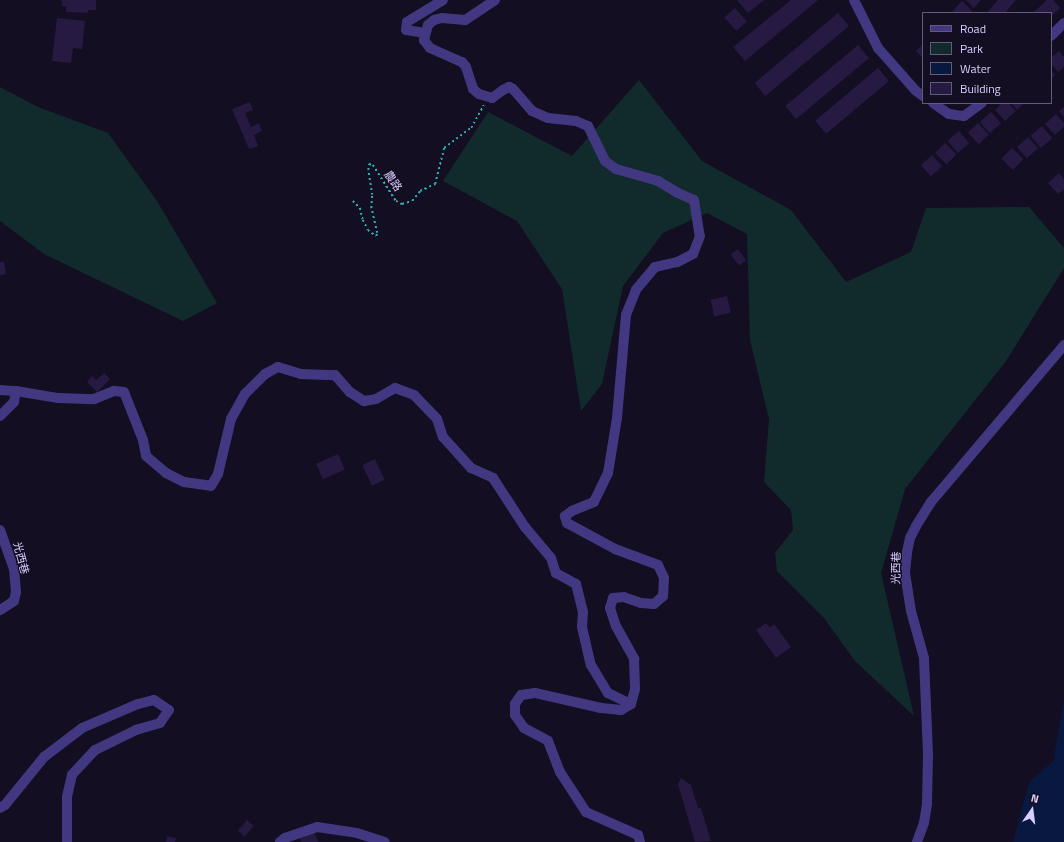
<!DOCTYPE html>
<meta charset="utf-8">
<style>
body{margin:0}
#map{position:relative;width:1064px;height:842px;overflow:hidden;background:#130e22;font-family:"Titillium Web","Noto Sans TC",sans-serif}
div>[style]{position:absolute}
[style*='--x']{left:calc(var(--x)*1px);top:calc(var(--y)*1px);width:calc(var(--w)*1px);rotate:calc(var(--a)*1deg)}
.green>*{inset:0;background:#112b2c}
.water>*{inset:0;background:#09183f}
.building>*{inset:0;background:#261a43;transform-origin:0 0}
.path>*{height:1.5px;margin-top:-0.75px;transform-origin:0;background:repeating-linear-gradient(90deg,#2eafb4 0 2px,transparent 0 5px)}
.minor>*{height:10px;margin:-5px;padding:0 5px;transform-origin:5px;border-radius:5px;background:#423881}
span{translate:-50% -50%;white-space:nowrap;text-align:center;line-height:1.15;-webkit-text-stroke:3px #130e22;paint-order:stroke}
.street-label{font-size:11px;color:#d9cfff}
.legend{position:absolute;left:922px;top:12px;width:130px;height:92px;box-sizing:border-box;background:#130e22;border:1px solid #625b7a;margin:0;padding:5px 7px;list-style:none;font-size:12px;color:#d9cfff}
.legend li{display:flex;align-items:center;gap:8px;height:20px}
.legend b{width:20px;border:1px solid #625b7a}
.north{position:absolute;left:1012px;top:790px;width:40px;height:40px;-webkit-text-stroke:3px #130e22;paint-order:stroke;rotate:14deg;font-size:11px;font-weight:700;line-height:16px;text-align:center;color:#d9cfff}
.north::after{content:'';display:block;margin:auto;width:14px;height:18px;background:#d9cfff;clip-path:polygon(50% 0,100% 100%,50% 72%,0 100%)}
</style>
<div id="map">
<div class="green">
<div style="clip-path:polygon(639px 80px,702px 161px,791px 210px,846px 282px,911px 252px,926px 208px,1029px 207px,1064px 248px,1064px 268px,1006px 361px,905px 489px,881px 573px,914px 716px,855px 661px,824px 618px,777px 571px,775px 553px,793px 530px,791px 510px,764px 482px,769px 419px,750px 340px,747px 234px,707px 213px,663px 233px,623px 286px,602px 384px,581px 411px,562px 289px,517px 221px,443px 181px,488px 112px,572px 156px)"></div>
<div style="clip-path:polygon(0 87px,38px 107px,108px 133px,157px 201px,217px 303px,183px 321px,44px 254px,0 221px)"></div>
</div>
<div class="water">
<div style="clip-path:polygon(1064px 700px,1064px 842px,1013px 842px,1029px 782px,1053px 761px)"></div>
</div>
<div class="building">
<div style="clip-path:polygon(62px 0,96px 0,96px 10px,88px 10px,88px 13px,66px 12px,66px 6px,62px 6px)"></div>
<div style="clip-path:polygon(737px 0,764px 0,748px 13px)"></div>
<div style="clip-path:polygon(791px 0,818px 0,745px 61px,733px 47px)"></div>
<div style="clip-path:polygon(966px 0,981px 0,974px 8px)"></div>
<div style="clip-path:polygon(998px 0,1016px 0,1005px 13px,987px 13px)"></div>
<div style="clip-path:polygon(1047px 0,1053px 0,1060px 8px,1051px 16px,1051px 13px,1033px 13px)"></div>
<div style="clip-path:polygon(962px 1px,972px 11px,970px 13px,951px 13px)"></div>
<div style="left:735px;top:8px;width:18px;height:14px;rotate:49deg"></div>
<div style="left:838px;top:13px;width:17px;height:109px;rotate:50deg"></div>
<div style="clip-path:polygon(57px 18px,85px 21px,82px 49px,73px 48px,71px 63px,52px 61px)"></div>
<div style="clip-path:polygon(923px 44px,923px 58px,916px 51px)"></div>
<div style="left:858px;top:45px;width:17px;height:95px;rotate:50deg"></div>
<div style="clip-path:polygon(1059px 51px,1064px 57px,1064px 67px,1058px 72px,1051px 64px,1051px 58px)"></div>
<div style="left:878px;top:68px;width:17px;height:82px;rotate:50deg"></div>
<div style="clip-path:polygon(1051px 70px,1055px 75px,1051px 79px)"></div>
<div style="clip-path:polygon(250px 102px,253px 110px,245px 113px,251px 127px,259px 123px,262px 131px,254px 135px,258px 146px,249px 149px,232px 109px)"></div>
<div style="clip-path:polygon(1002px 103px,1008px 103px,1016px 111px,1005px 121px,995px 110px)"></div>
<div style="clip-path:polygon(1011px 103px,1024px 103px,1017px 110px)"></div>
<div style="clip-path:polygon(1064px 107px,1064px 117px,1059px 111px)"></div>
<div style="left:991px;top:112px;width:15px;height:15px;rotate:48deg"></div>
<div style="clip-path:polygon(1056px 114px,1064px 123px,1064px 127px,1055px 135px,1045px 124px)"></div>
<div style="left:978px;top:123px;width:16px;height:14px;rotate:47deg"></div>
<div style="left:1042px;top:126px;width:16px;height:15px;rotate:50deg"></div>
<div style="left:959px;top:131px;width:16px;height:15px;rotate:50deg"></div>
<div style="left:1028px;top:137px;width:15px;height:15px;rotate:48deg"></div>
<div style="left:945px;top:143px;width:16px;height:14px;rotate:45deg"></div>
<div style="left:1012px;top:148px;width:16px;height:15px;rotate:45deg"></div>
<div style="left:932px;top:155px;width:15px;height:15px;rotate:48deg"></div>
<div style="clip-path:polygon(1059px 173px,1064px 179px,1064px 189px,1058px 194px,1048px 183px)"></div>
<div style="left:738px;top:249px;width:14px;height:9px;rotate:54deg"></div>
<div style="clip-path:polygon(0 262px,4px 262px,6px 274px,0 275px)"></div>
<div style="left:727px;top:296px;width:17px;height:17px;rotate:77deg"></div>
<div style="clip-path:polygon(104px 373px,110px 379px,97px 392px,87px 382px,92px 376px,96px 380px)"></div>
<div style="left:338px;top:454px;width:17px;height:24px;rotate:66deg"></div>
<div style="left:375px;top:459px;width:23px;height:14px;rotate:65deg"></div>
<div style="clip-path:polygon(766px 623px,770px 628px,774px 624px,791px 647px,776px 658px,756px 630px)"></div>
<div style="clip-path:polygon(681px 778px,691px 785px,698px 808px,701px 808px,711px 841px,695px 842px,678px 784px)"></div>
<div style="left:247px;top:820px;width:9px;height:14px;rotate:41deg"></div>
<div style="clip-path:polygon(314px 832px,318px 842px,301px 842px,300px 838px)"></div>
<div style="clip-path:polygon(167px 836px,176px 838px,175px 842px,166px 842px)"></div>
</div>
<div class="path">
<div style="--x:353;--y:201;--w:10;--a:45"></div>
<div style="--x:360;--y:208;--w:12;--a:76"></div>
<div style="--x:363;--y:220;--w:11;--a:63"></div>
<div style="--x:368;--y:230;--w:10;--a:37"></div>
<div style="--x:376;--y:236;--w:3;--a:-72"></div>
<div style="--x:377;--y:233;--w:26;--a:-103"></div>
<div style="--x:371;--y:208;--w:13;--a:-86"></div>
<div style="--x:372;--y:195;--w:25;--a:-99"></div>
<div style="--x:368;--y:170;--w:6;--a:-81"></div>
<div style="--x:369;--y:164;--w:4;--a:14"></div>
<div style="--x:373;--y:165;--w:43;--a:57.4"></div>
<div style="--x:396;--y:201;--w:7;--a:27"></div>
<div style="--x:402;--y:204;--w:10;--a:-17"></div>
<div style="--x:412;--y:201;--w:13;--a:-51"></div>
<div style="--x:420;--y:191;--w:17;--a:-25"></div>
<div style="--x:435;--y:184;--w:37;--a:-76"></div>
<div style="--x:444;--y:148;--w:34;--a:-37"></div>
<div style="--x:471;--y:128;--w:26;--a:-61"></div>
</div>
<div class="minor">
<div style="--x:495;--y:0;--w:36;--a:146"></div>
<div style="--x:465;--y:20;--w:23;--a:-175"></div>
<div style="--x:442;--y:18;--w:8;--a:166"></div>
<div style="--x:434;--y:20;--w:8;--a:140"></div>
<div style="--x:428;--y:25;--w:16;--a:105"></div>
<div style="--x:424;--y:40;--w:10;--a:53"></div>
<div style="--x:430;--y:48;--w:35;--a:24"></div>
<div style="--x:462;--y:62;--w:6;--a:51"></div>
<div style="--x:466;--y:67;--w:23;--a:72"></div>
<div style="--x:473;--y:89;--w:8;--a:40"></div>
<div style="--x:479;--y:94;--w:14;--a:17"></div>
<div style="--x:492;--y:98;--w:14;--a:-36"></div>
<div style="--x:503;--y:90;--w:7;--a:-27"></div>
<div style="--x:509;--y:87;--w:4;--a:27"></div>
<div style="--x:513;--y:89;--w:29;--a:49"></div>
<div style="--x:532;--y:111;--w:17;--a:24"></div>
<div style="--x:548;--y:118;--w:28;--a:6"></div>
<div style="--x:576;--y:121;--w:13;--a:23"></div>
<div style="--x:588;--y:126;--w:39;--a:64"></div>
<div style="--x:605;--y:161;--w:14;--a:36"></div>
<div style="--x:616;--y:169;--w:44;--a:15.9"></div>
<div style="--x:658;--y:181;--w:23;--a:31"></div>
<div style="--x:678;--y:193;--w:17;--a:24"></div>
<div style="--x:694;--y:200;--w:36;--a:81"></div>
<div style="--x:700;--y:236;--w:19;--a:111"></div>
<div style="--x:693;--y:254;--w:18;--a:153"></div>
<div style="--x:677;--y:262;--w:23;--a:167"></div>
<div style="--x:655;--y:267;--w:30;--a:130"></div>
<div style="--x:636;--y:290;--w:27;--a:112"></div>
<div style="--x:626;--y:315;--w:103;--a:95"></div>
<div style="--x:617;--y:418;--w:56;--a:99.3"></div>
<div style="--x:608;--y:473;--w:32;--a:116"></div>
<div style="--x:594;--y:502;--w:24;--a:158"></div>
<div style="--x:572;--y:511;--w:9;--a:144"></div>
<div style="--x:565;--y:516;--w:7;--a:74"></div>
<div style="--x:567;--y:523;--w:55;--a:28.4"></div>
<div style="--x:615;--y:549;--w:46;--a:20.4"></div>
<div style="--x:658;--y:565;--w:14;--a:65"></div>
<div style="--x:664;--y:578;--w:18;--a:93"></div>
<div style="--x:663;--y:596;--w:12;--a:138"></div>
<div style="--x:654;--y:604;--w:13;--a:-176"></div>
<div style="--x:641;--y:603;--w:18;--a:-161"></div>
<div style="--x:624;--y:597;--w:11;--a:175"></div>
<div style="--x:613;--y:598;--w:10;--a:107"></div>
<div style="--x:610;--y:608;--w:19;--a:72"></div>
<div style="--x:616;--y:626;--w:38;--a:61"></div>
<div style="--x:634;--y:659;--w:30;--a:88"></div>
<div style="--x:635;--y:689;--w:16;--a:105"></div>
<div style="--x:631;--y:704;--w:12;--a:149"></div>
<div style="--x:621;--y:710;--w:20;--a:-174"></div>
<div style="--x:601;--y:708;--w:68;--a:-167.2"></div>
<div style="--x:535;--y:693;--w:14;--a:172"></div>
<div style="--x:521;--y:695;--w:11;--a:124"></div>
<div style="--x:515;--y:704;--w:11;--a:90"></div>
<div style="--x:515;--y:715;--w:16;--a:55"></div>
<div style="--x:524;--y:728;--w:27;--a:28"></div>
<div style="--x:548;--y:741;--w:33;--a:69"></div>
<div style="--x:560;--y:772;--w:48;--a:57"></div>
<div style="--x:586;--y:812;--w:57;--a:23.9"></div>
<div style="--x:638;--y:835;--w:7;--a:74"></div>
<div style="--x:854;--y:0;--w:54;--a:63.4"></div>
<div style="--x:878;--y:48;--w:57;--a:48.5"></div>
<div style="--x:916;--y:91;--w:9;--a:36"></div>
<div style="--x:425;--y:33;--w:19;--a:-171"></div>
<div style="--x:406;--y:30;--w:8;--a:-83"></div>
<div style="--x:407;--y:22;--w:42;--a:-31.4"></div>
<div style="--x:1051;--y:36;--w:18;--a:-45"></div>
<div style="--x:933;--y:103;--w:19;--a:35"></div>
<div style="--x:949;--y:114;--w:15;--a:8"></div>
<div style="--x:964;--y:116;--w:22;--a:-36"></div>
<div style="--x:0;--y:390;--w:16;--a:4"></div>
<div style="--x:16;--y:391;--w:43;--a:9.5"></div>
<div style="--x:58;--y:398;--w:36;--a:2"></div>
<div style="--x:94;--y:399;--w:22;--a:-22"></div>
<div style="--x:114;--y:391;--w:10;--a:6"></div>
<div style="--x:124;--y:392;--w:52;--a:68.4"></div>
<div style="--x:143;--y:440;--w:16;--a:79"></div>
<div style="--x:146;--y:456;--w:26;--a:40"></div>
<div style="--x:166;--y:473;--w:20;--a:27"></div>
<div style="--x:184;--y:482;--w:27;--a:8"></div>
<div style="--x:211;--y:486;--w:14;--a:-60"></div>
<div style="--x:218;--y:474;--w:57;--a:-76.7"></div>
<div style="--x:231;--y:419;--w:29;--a:-61"></div>
<div style="--x:245;--y:394;--w:28;--a:-45"></div>
<div style="--x:265;--y:374;--w:15;--a:-28"></div>
<div style="--x:278;--y:367;--w:24;--a:17"></div>
<div style="--x:301;--y:374;--w:34;--a:2"></div>
<div style="--x:335;--y:375;--w:23;--a:49"></div>
<div style="--x:350;--y:392;--w:17;--a:33"></div>
<div style="--x:364;--y:401;--w:12;--a:-9"></div>
<div style="--x:376;--y:399;--w:22;--a:-30"></div>
<div style="--x:395;--y:388;--w:20;--a:20"></div>
<div style="--x:414;--y:395;--w:33;--a:46"></div>
<div style="--x:437;--y:419;--w:19;--a:72"></div>
<div style="--x:443;--y:437;--w:42;--a:47.9"></div>
<div style="--x:471;--y:468;--w:24;--a:24"></div>
<div style="--x:493;--y:478;--w:59;--a:56.9"></div>
<div style="--x:525;--y:527;--w:40;--a:50"></div>
<div style="--x:551;--y:558;--w:16;--a:72"></div>
<div style="--x:556;--y:573;--w:23;--a:29"></div>
<div style="--x:576;--y:584;--w:29;--a:76"></div>
<div style="--x:583;--y:612;--w:15;--a:94"></div>
<div style="--x:582;--y:627;--w:39;--a:77"></div>
<div style="--x:591;--y:665;--w:33;--a:59"></div>
<div style="--x:608;--y:693;--w:25;--a:26"></div>
<div style="--x:0;--y:416;--w:20;--a:-45"></div>
<div style="--x:14;--y:402;--w:11;--a:-80"></div>
<div style="--x:0;--y:530;--w:41;--a:70.3"></div>
<div style="--x:14;--y:569;--w:23;--a:85"></div>
<div style="--x:16;--y:592;--w:9;--a:103"></div>
<div style="--x:14;--y:601;--w:17;--a:147"></div>
<div style="--x:0;--y:808;--w:6;--a:-31"></div>
<div style="--x:5;--y:805;--w:62;--a:-50.9"></div>
<div style="--x:44;--y:757;--w:48;--a:-37.3"></div>
<div style="--x:82;--y:728;--w:61;--a:-23.2"></div>
<div style="--x:138;--y:704;--w:16;--a:-14"></div>
<div style="--x:154;--y:700;--w:18;--a:34"></div>
<div style="--x:169;--y:710;--w:16;--a:125"></div>
<div style="--x:160;--y:723;--w:25;--a:164"></div>
<div style="--x:136;--y:730;--w:46;--a:154"></div>
<div style="--x:95;--y:750;--w:34;--a:133"></div>
<div style="--x:72;--y:775;--w:23;--a:103"></div>
<div style="--x:67;--y:797;--w:45;--a:90"></div>
<div style="--x:280;--y:842;--w:6;--a:-39"></div>
<div style="--x:285;--y:838;--w:34;--a:-19"></div>
<div style="--x:317;--y:827;--w:40;--a:8.5"></div>
<div style="--x:357;--y:833;--w:29;--a:18"></div>
<div style="--x:917;--y:842;--w:20;--a:-70"></div>
<div style="--x:924;--y:823;--w:20;--a:-81"></div>
<div style="--x:927;--y:803;--w:49;--a:-88.8"></div>
<div style="--x:928;--y:754;--w:96;--a:-92.4"></div>
<div style="--x:924;--y:658;--w:49;--a:-105.5"></div>
<div style="--x:911;--y:611;--w:39;--a:-99"></div>
<div style="--x:905;--y:572;--w:20;--a:-84"></div>
<div style="--x:907;--y:552;--w:14;--a:-78"></div>
<div style="--x:910;--y:538;--w:13;--a:-63"></div>
<div style="--x:916;--y:526;--w:28;--a:-58"></div>
<div style="--x:931;--y:502;--w:206;--a:-49.7"></div>
</div>
<div class="street-label">
<span style="left:393px;top:181px;rotate:56deg">農路</span>
<span style="left:21px;top:558px;rotate:75deg">光西巷</span>
<span style="left:896px;top:568px;rotate:-89deg">光西巷</span>
</div>
<ul class="legend">
<li><b style="height:5px;background:#423881"></b>Road</li>
<li><b style="height:11px;background:#112b2c"></b>Park</li>
<li><b style="height:11px;background:#09183f"></b>Water</li>
<li><b style="height:11px;background:#261a43"></b>Building</li>
</ul>
<div class="north">N</div>
</div>
